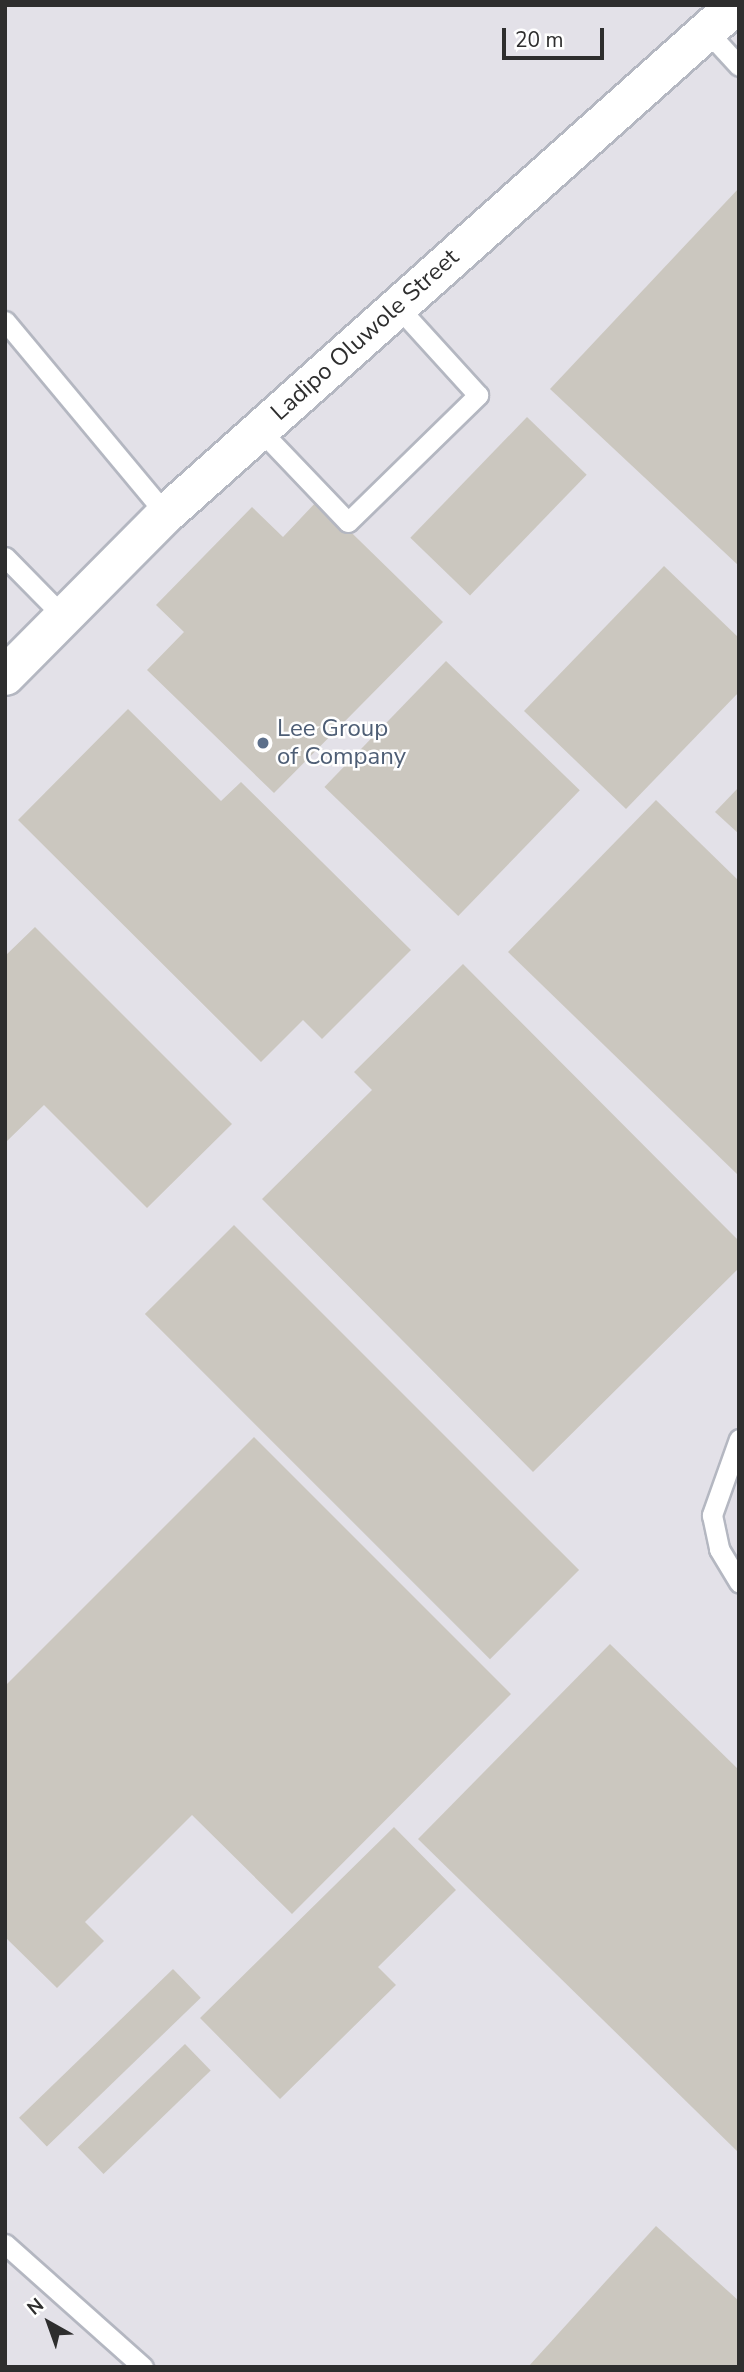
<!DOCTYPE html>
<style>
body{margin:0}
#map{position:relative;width:744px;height:2372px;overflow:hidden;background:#efe9e1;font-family:"Nunito Sans",sans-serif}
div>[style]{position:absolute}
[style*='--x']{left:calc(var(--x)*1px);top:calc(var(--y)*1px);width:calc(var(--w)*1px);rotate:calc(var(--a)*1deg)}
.industrial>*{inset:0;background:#e3e1e8;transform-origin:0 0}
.building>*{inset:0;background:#cbc7bf;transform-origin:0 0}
.roads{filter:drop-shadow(2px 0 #b4b7c1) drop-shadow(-2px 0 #b4b7c1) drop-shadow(0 2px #b4b7c1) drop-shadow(0 -2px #b4b7c1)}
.lane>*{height:19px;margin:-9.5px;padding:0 9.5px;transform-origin:9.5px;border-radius:9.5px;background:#fff}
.street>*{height:38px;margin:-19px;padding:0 19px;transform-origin:19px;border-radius:19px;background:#fff}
.dots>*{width:19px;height:19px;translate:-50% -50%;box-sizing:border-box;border:4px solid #fff;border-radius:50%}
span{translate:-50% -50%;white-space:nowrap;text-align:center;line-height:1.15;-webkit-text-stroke:5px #fff;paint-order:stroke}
.street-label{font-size:24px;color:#2e2e2e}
.service-label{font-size:24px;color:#4e5e75}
.left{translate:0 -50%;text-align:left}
.frame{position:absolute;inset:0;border:7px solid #2e2e2e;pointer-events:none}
.north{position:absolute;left:14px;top:2288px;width:70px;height:70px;-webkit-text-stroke:5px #fff;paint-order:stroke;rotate:320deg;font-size:19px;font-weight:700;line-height:28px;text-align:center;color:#2e2e2e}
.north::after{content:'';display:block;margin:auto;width:24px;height:32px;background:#2e2e2e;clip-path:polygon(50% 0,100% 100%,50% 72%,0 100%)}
.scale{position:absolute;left:502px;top:28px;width:102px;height:32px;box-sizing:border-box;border:4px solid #2e2e2e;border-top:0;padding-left:9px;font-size:21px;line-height:24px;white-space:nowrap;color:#2e2e2e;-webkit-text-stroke:5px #fff;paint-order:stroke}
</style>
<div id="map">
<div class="industrial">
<div style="left:5px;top:5px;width:734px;height:2362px"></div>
</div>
<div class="building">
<div style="clip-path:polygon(739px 188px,739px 566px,550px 389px)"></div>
<div style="left:527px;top:417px;width:83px;height:168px;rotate:44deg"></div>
<div style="clip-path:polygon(318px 500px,443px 622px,274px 793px,147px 670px,184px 632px,156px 605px,252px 507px,283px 537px)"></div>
<div style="clip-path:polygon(664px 566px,739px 638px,739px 692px,626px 809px,524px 711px)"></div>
<div style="left:446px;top:661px;width:186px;height:175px;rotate:44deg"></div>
<div style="clip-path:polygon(128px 709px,221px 801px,241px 782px,411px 950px,322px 1039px,303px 1020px,261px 1062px,18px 820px)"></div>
<div style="clip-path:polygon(739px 787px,739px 834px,715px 812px)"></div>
<div style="clip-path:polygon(656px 800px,739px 881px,739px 1176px,508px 952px)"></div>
<div style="clip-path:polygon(35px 927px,232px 1124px,147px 1208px,44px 1105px,5px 1143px,5px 956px)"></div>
<div style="clip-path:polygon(463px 964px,739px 1241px,739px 1268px,533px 1472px,262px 1199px,372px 1090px,354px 1072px)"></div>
<div style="left:234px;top:1225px;width:488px;height:126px;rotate:45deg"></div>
<div style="clip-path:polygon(254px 1437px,511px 1694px,292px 1914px,192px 1815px,85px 1922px,104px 1941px,57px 1988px,5px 1937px,5px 1686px)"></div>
<div style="clip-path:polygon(610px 1644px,739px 1770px,739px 2153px,418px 1839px)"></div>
<div style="clip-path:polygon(394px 1827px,456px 1890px,378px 1967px,396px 1985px,280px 2099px,200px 2018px)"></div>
<div style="left:173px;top:1969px;width:40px;height:214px;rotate:46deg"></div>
<div style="left:185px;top:2044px;width:37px;height:149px;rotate:46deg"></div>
<div style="clip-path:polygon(656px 2226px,739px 2301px,739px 2367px,528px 2367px)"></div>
</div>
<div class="roads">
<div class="lane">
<div style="--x:705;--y:29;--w:50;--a:47.4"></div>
<div style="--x:5;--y:321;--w:251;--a:50.2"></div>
<div style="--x:260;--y:430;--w:127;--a:46.3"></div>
<div style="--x:348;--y:522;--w:182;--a:-44.3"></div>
<div style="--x:478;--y:395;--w:120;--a:-132.3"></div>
<div style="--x:5;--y:557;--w:84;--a:45.5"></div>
<div style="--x:739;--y:1439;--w:81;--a:109.6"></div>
<div style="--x:712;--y:1515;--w:35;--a:78"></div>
<div style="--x:719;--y:1549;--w:39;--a:59"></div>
<div style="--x:5;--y:2244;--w:185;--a:41.7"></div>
</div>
<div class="street">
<div style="--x:5;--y:676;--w:228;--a:-45.2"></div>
<div style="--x:166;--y:514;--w:764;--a:-41.76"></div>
</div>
</div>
<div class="dots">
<div style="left:263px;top:743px;background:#5c6f8a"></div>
</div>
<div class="street-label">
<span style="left:365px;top:335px;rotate:-42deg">Ladipo Oluwole Street</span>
</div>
<div class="service-label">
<span class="left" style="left:277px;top:743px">Lee Group<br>of Company</span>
</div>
<div class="frame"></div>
<div class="north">N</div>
<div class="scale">20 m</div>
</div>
